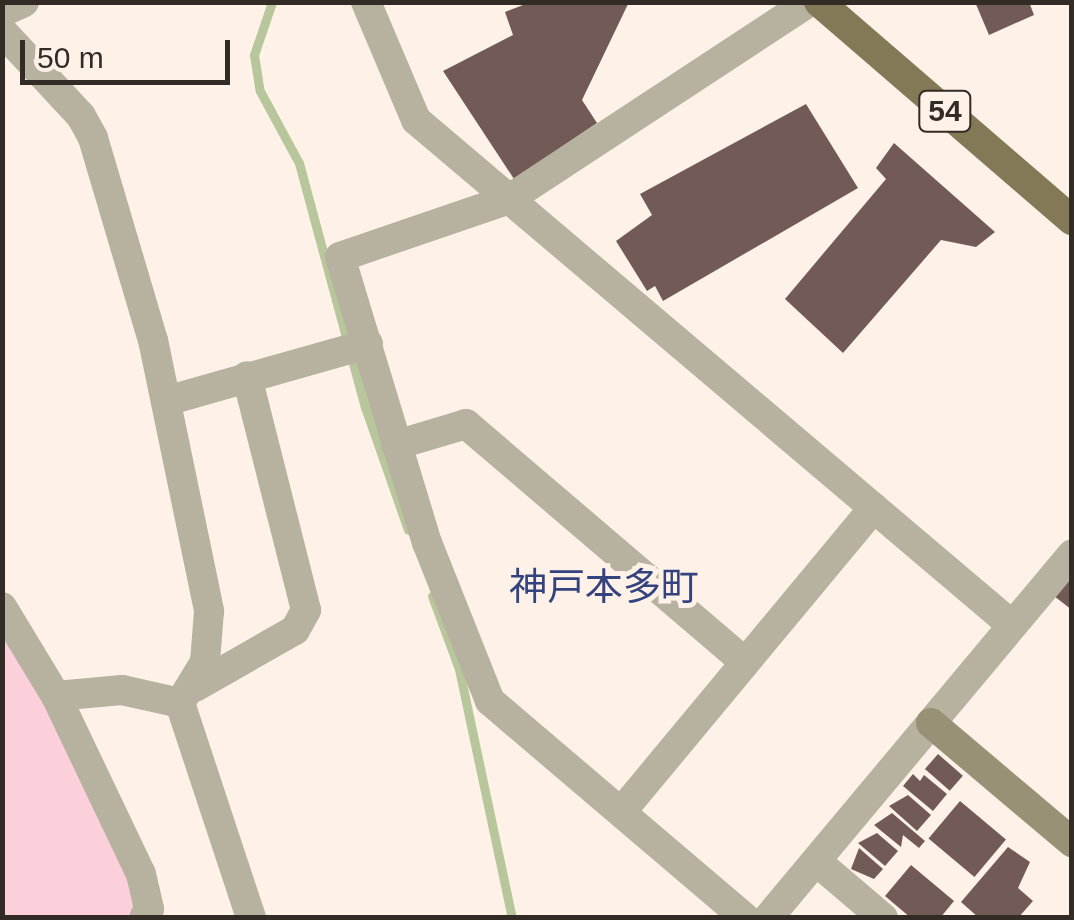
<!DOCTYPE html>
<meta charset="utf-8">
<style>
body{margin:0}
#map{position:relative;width:1074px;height:920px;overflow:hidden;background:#fef2e8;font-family:Arial,"Noto Sans JP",sans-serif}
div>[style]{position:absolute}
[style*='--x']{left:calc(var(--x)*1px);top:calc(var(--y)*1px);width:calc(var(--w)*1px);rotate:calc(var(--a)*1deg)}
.green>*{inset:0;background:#fcd0db}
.stream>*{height:9px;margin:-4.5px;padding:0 4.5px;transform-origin:4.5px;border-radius:4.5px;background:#b7c69b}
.building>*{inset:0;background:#725b56;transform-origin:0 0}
.street>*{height:30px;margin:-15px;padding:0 15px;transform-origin:15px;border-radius:15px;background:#b7b29f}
.secondary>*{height:30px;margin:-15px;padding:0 15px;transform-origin:15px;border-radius:15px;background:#999175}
.primary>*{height:30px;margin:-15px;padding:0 15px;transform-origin:15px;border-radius:15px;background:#847957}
span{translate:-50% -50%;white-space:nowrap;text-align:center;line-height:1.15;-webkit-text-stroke:10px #fef2e8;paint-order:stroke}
.shield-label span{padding:2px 8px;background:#fef2e8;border:2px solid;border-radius:8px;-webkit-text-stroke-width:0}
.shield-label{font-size:30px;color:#332b25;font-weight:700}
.quarter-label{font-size:38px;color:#34437d}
.frame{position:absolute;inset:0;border:5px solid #332b25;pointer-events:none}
.scale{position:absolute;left:20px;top:40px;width:210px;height:45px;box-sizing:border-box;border:5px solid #332b25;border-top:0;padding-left:12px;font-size:30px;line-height:35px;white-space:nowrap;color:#332b25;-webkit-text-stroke:8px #fef2e8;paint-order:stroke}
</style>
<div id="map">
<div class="green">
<div style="clip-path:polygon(2px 624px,46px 697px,139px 904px,133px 917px,3px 917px)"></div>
</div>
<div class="stream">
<div style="--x:272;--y:2;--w:56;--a:108.8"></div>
<div style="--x:254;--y:55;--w:36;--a:81"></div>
<div style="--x:260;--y:91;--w:82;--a:61.6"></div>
<div style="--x:299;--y:163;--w:253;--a:74.9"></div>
<div style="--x:365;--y:407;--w:130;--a:70.7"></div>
<div style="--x:432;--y:596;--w:78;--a:69.7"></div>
<div style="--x:459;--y:669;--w:255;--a:78"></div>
</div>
<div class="building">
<div style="clip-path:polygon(531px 2px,629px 2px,582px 100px,597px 123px,514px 179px,443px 71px,513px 35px,505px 12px)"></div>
<div style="clip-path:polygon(975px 2px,1029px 2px,1034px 15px,989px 35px)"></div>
<div style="clip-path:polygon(806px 104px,858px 188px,663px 301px,655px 286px,647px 291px,616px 241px,652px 215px,640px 194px)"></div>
<div style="clip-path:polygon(894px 143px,995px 232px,976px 247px,941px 240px,843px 353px,785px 299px,886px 179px,876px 168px)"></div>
<div style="clip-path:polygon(1072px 575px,1072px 610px,1054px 596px)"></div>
<div style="left:938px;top:754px;width:33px;height:20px;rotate:41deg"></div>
<div style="clip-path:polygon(913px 774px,920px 781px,924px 775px,947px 794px,933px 811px,903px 786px)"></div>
<div style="clip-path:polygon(908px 795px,931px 815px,917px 831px,889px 806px)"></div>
<div style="left:960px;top:801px;width:60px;height:49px;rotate:40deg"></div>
<div style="clip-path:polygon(892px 813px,925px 841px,919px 848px,903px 835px,901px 847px,874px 825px)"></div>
<div style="clip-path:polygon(877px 833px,898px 851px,885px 866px,858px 843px)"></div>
<div style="clip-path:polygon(1008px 847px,1030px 862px,1018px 888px,1033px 901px,1018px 918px,979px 918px,961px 902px)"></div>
<div style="clip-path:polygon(859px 848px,883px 869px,874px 879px,851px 869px)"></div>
<div style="clip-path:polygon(911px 865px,954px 901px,940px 918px,911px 918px,885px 896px)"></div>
</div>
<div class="street">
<div style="--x:366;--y:2;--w:128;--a:67"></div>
<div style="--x:416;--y:120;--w:781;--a:40.28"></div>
<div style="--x:2;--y:12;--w:24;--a:-24"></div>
<div style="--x:2;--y:31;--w:116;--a:47.1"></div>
<div style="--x:81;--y:116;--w:25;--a:61"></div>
<div style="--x:93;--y:138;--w:211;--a:73.5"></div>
<div style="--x:153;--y:340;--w:277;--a:78.3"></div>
<div style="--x:209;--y:611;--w:51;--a:94.5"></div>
<div style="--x:205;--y:662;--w:48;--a:121.4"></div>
<div style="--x:166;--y:401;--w:210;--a:-15.8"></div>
<div style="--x:396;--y:445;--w:73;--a:-16.7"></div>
<div style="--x:466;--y:424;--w:367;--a:40.5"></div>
<div style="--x:2;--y:607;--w:104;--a:58.8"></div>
<div style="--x:56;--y:696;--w:197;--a:64.5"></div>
<div style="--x:141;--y:874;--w:36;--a:77"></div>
<div style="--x:149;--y:909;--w:10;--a:119"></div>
<div style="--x:195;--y:687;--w:115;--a:-29.7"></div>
<div style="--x:295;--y:630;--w:23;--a:-61"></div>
<div style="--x:306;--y:610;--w:241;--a:-104.2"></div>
<div style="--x:56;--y:696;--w:66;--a:-5.2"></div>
<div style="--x:122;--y:690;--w:59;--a:12.6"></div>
<div style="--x:180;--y:703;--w:226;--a:71.7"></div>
<div style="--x:622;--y:811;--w:394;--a:-50.3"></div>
<div style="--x:816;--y:861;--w:88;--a:40.4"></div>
<div style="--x:745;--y:918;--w:335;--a:-139.6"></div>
<div style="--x:490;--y:701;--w:170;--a:-111.7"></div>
<div style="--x:427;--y:543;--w:299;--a:-106.9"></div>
<div style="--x:340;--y:257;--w:179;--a:-18.9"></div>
<div style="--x:509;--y:199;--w:359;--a:-33.3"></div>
<div style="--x:768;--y:918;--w:474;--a:-50.1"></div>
</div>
<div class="secondary">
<div style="--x:931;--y:723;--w:185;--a:40.2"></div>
</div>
<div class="primary">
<div style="--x:819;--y:2;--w:334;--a:40.8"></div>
</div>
<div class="shield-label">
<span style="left:945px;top:111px">54</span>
</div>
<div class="quarter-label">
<span style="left:604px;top:588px">神戸本多町</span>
</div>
<div class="frame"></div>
<div class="scale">50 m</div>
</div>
